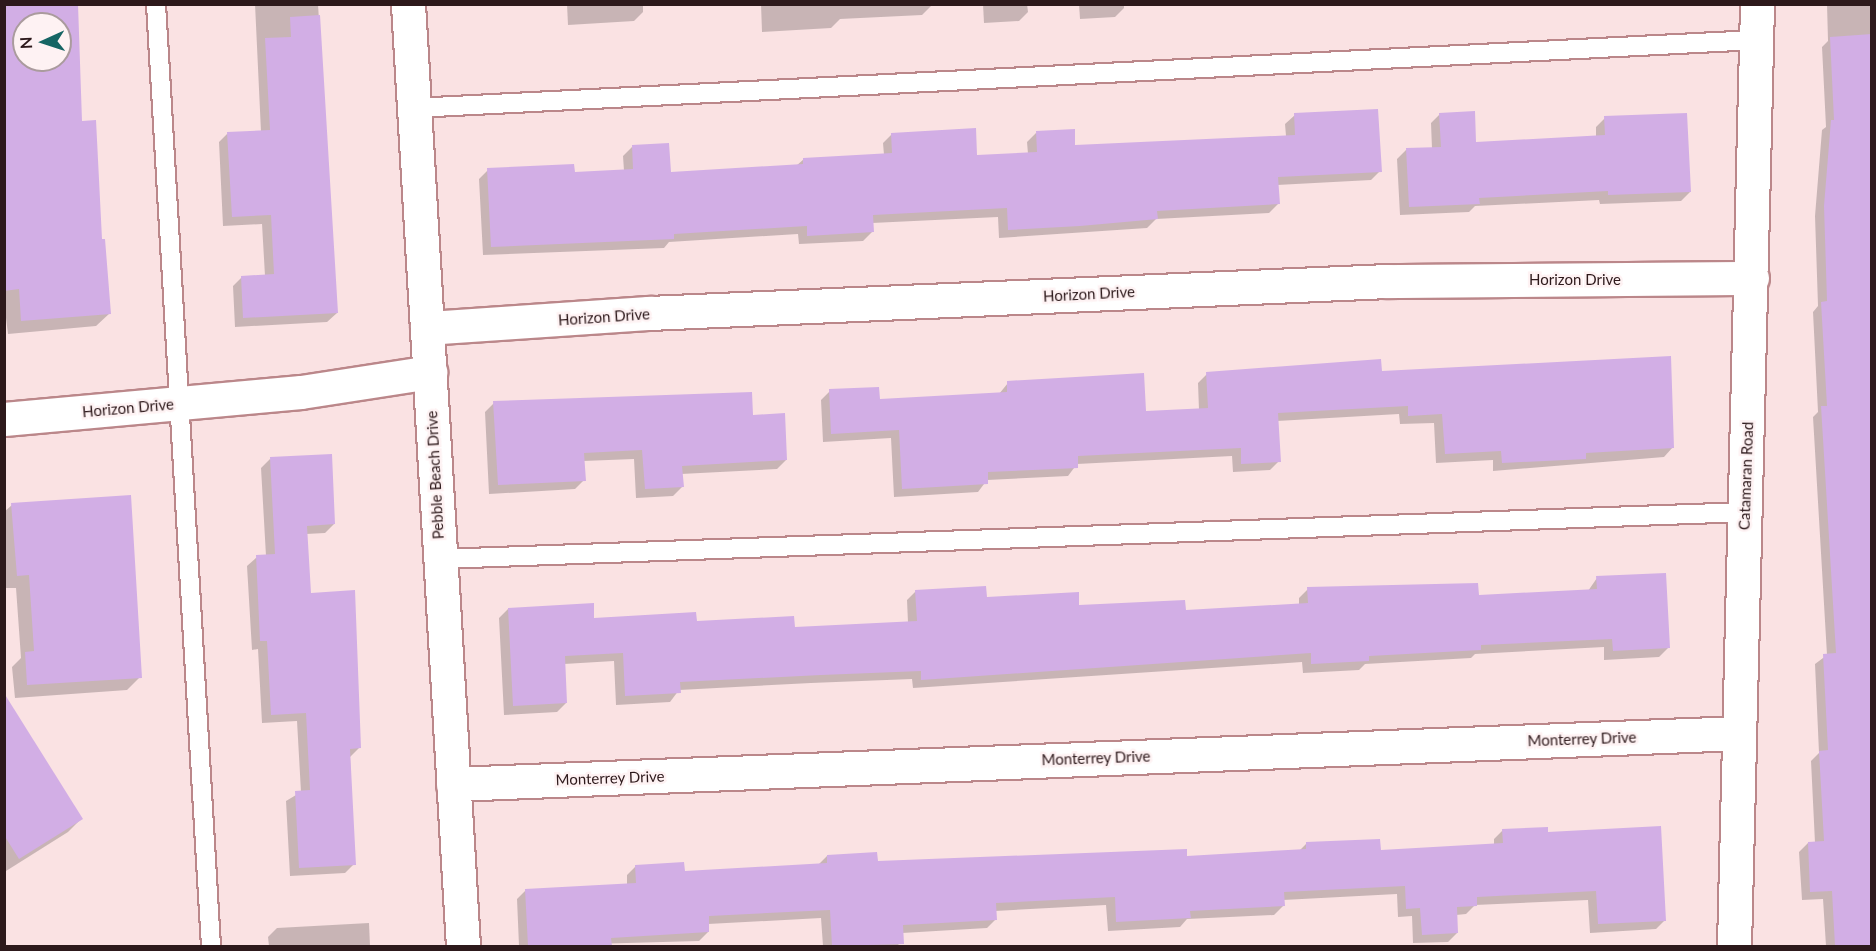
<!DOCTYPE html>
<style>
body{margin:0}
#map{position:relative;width:1876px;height:951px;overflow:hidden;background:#fae2e3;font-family:Lato,sans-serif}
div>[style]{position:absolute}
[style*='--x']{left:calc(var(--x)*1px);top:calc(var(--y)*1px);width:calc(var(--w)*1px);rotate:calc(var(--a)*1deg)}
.shadow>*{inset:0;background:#0003}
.building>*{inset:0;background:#d2aee5}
.roads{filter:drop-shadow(2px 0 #bb878a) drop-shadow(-2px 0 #bb878a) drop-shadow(0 2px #bb878a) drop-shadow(0 -2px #bb878a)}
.service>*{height:18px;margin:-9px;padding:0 9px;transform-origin:9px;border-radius:9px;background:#fff}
.minor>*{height:33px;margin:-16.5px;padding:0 16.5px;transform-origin:16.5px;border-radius:16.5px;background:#fff}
span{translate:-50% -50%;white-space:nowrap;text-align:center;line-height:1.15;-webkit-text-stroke:5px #fef2f3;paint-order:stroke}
.street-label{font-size:15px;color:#2d191b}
.frame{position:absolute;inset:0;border:6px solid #2d191b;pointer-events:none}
.north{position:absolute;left:12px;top:12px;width:60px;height:60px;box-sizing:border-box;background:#fef2f3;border:2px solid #aa9b9d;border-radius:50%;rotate:267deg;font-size:16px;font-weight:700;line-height:24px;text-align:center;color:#2d191b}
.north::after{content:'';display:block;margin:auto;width:21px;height:27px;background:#166564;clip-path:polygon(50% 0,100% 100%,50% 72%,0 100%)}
</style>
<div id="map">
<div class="shadow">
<div style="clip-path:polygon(evenodd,4px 4px,76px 4px,80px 122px,110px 313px,96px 326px,8px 334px,4px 302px,4px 4px,24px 24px,60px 24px,60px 60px,24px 60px,24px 24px)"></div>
<div style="clip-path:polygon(255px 4px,318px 4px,337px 313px,327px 322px,235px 327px,233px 286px,242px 277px,265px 276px,262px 224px,223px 226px,219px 142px,228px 133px,261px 132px)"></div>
<div style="clip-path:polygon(567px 4px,643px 4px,643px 12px,634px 21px,568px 25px)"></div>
<div style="clip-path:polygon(761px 4px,931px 4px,931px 6px,922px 15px,840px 19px,831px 28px,762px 32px)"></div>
<div style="clip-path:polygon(983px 4px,1027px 4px,1028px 12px,1019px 21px,984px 23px)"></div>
<div style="clip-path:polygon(1079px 4px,1124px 4px,1124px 8px,1115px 17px,1080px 19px)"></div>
<div style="clip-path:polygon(1827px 4px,1872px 4px,1872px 946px,1826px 946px,1823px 899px,1802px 900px,1799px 852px,1808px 843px,1815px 843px,1811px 761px,1819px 753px,1815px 664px,1827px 655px,1813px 417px,1818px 412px,1813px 312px,1818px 306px,1815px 216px,1822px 130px,1826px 127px,1822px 47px,1828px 41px)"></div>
<div style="clip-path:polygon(1440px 114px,1475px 144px,1596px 137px,1596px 127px,1605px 118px,1690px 192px,1681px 201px,1600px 204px,1599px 200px,1475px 206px,1469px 212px,1400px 215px,1397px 159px,1406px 150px,1432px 149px,1431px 123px)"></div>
<div style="clip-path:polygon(1295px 115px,1380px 171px,1371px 180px,1277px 185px,1278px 204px,1269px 213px,1156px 219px,1147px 228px,999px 238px,998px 217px,872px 223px,872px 232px,863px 241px,799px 244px,798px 234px,669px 242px,664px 248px,483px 255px,479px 179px,488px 170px,573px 174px,624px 171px,623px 156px,632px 147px,669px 174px,796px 166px,804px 159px,884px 155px,883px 143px,892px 134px,976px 157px,1028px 154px,1027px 142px,1036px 133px,1074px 147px,1286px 136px,1285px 124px)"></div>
<div style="clip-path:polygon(1381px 372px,1673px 447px,1664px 457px,1493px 471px,1493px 460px,1436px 463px,1434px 423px,1400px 424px,1399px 414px,1277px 421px,1279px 461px,1270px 470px,1233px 472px,1232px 456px,1077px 464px,1068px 476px,987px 480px,978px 492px,894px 497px,891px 438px,823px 442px,821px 400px,830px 391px,879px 401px,999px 394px,1008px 383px,1145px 413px,1199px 410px,1198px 383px,1207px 374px)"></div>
<div style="clip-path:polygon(494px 403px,752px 416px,786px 460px,777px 469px,681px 474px,682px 487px,673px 496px,636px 498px,634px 459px,583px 461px,584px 480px,575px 489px,489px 494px,485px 412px)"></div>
<div style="clip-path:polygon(270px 459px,334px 524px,325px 533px,306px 534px,310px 594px,359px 748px,350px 757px,354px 864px,345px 873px,290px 876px,286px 801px,301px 792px,297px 721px,262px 723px,258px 649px,252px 650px,247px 566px,257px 557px,266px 556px,261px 468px)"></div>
<div style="clip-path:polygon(12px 505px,140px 677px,127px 690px,15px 698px,12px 667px,21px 658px,16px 588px,4px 588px,4px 512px)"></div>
<div style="clip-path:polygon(1597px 578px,1668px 648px,1659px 657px,1604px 660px,1604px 647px,1475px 654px,1471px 658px,1365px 664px,1359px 670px,1303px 673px,1302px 662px,913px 688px,912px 679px,811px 683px,679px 690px,670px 702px,616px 705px,614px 661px,564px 664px,566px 703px,557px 712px,504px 715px,499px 618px,508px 609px,593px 619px,793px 629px,908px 623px,907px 600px,916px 591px,1078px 607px,1184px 611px,1299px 605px,1299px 598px,1308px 589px,1477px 597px,1588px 591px)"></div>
<div style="clip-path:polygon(4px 731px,81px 819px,68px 832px,6px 871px)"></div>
<div style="clip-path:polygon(1503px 830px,1546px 834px,1665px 920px,1656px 929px,1590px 933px,1588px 900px,1475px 905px,1466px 914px,1456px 915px,1457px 933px,1448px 942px,1413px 943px,1412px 916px,1398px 917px,1397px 894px,1283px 900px,1283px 906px,1274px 915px,1187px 919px,1180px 927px,1108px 931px,1106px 905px,995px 911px,996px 919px,987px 928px,902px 933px,898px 946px,823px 946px,821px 918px,708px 924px,708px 932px,699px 941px,519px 946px,517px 899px,526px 890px,627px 885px,627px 875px,636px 866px,683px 872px,818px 865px,827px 856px,876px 862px,1186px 857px,1299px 851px,1306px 844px,1379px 851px,1494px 845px,1494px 839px)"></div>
<div style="clip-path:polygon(369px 923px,370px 946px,269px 946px,268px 937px,277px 928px)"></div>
</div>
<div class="building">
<div style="clip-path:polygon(evenodd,4px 4px,78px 4px,82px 121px,96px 120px,102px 239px,105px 239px,111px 314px,21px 321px,19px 289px,4px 291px,4px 4px,24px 24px,60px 24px,60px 60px,24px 60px,24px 24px)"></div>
<div style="clip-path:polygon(320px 15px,338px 313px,243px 318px,241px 276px,274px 274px,271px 215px,232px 217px,227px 132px,270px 130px,265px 38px,291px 37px,290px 17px)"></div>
<div style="clip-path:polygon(1872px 34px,1872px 946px,1835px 946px,1832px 891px,1810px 892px,1808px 842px,1824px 841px,1819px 751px,1828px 750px,1823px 654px,1836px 653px,1821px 406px,1827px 406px,1821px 302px,1827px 301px,1824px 206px,1831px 120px,1834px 120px,1830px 37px)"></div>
<div style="clip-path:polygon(1378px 109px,1382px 172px,1278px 177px,1280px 204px,1157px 211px,1158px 219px,1080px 226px,1008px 230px,1007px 208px,873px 215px,874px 232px,807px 236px,807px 226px,674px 234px,674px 239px,491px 247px,487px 168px,574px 164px,575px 172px,633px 169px,632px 145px,669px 143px,671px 172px,803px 164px,803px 158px,892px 153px,891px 133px,976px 128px,977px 155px,1037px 152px,1036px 131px,1075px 129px,1075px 145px,1295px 135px,1294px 113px)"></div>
<div style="clip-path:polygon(1475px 111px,1476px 142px,1605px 135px,1604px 116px,1687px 113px,1691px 192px,1608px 195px,1608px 191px,1479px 198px,1480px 204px,1409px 207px,1406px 148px,1441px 147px,1439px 113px)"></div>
<div style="clip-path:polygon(1671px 356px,1674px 448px,1586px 453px,1586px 459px,1502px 463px,1501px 451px,1445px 454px,1442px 414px,1408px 416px,1408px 406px,1278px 413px,1281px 462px,1241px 464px,1241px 448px,1078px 456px,1078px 468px,988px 472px,988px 484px,902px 489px,899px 430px,831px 434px,829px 389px,879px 387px,880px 399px,1007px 392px,1007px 381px,1144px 373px,1146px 411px,1208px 408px,1206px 372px,1381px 359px,1382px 371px)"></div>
<div style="clip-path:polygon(752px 392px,753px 415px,785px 413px,787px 460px,682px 466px,684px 487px,645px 489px,642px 450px,584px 453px,586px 481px,498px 485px,493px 401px)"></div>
<div style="clip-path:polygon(332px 454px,335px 524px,307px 526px,311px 593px,355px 590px,361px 748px,350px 749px,356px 865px,299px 868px,295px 791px,310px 790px,306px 713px,271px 715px,267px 641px,260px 641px,256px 555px,275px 554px,270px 457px)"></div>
<div style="clip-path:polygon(131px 495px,142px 678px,27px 685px,25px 652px,34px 651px,29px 575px,17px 576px,11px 503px)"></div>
<div style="clip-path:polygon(1666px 573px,1670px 648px,1613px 651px,1612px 639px,1481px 645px,1481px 650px,1369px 656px,1369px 661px,1311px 664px,1311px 653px,921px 680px,921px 671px,821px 675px,680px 682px,681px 693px,625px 696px,623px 653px,565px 656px,567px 703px,513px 706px,508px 608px,594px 603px,594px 618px,696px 612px,697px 621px,794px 616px,795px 627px,917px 621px,915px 590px,986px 586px,987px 597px,1079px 592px,1079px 605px,1185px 600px,1186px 610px,1308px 603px,1307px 587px,1478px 583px,1479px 595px,1597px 589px,1596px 576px)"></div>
<div style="clip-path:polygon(4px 693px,83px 819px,19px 859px,4px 835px)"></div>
<div style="clip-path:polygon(1661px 826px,1666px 921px,1598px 924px,1596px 891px,1477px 897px,1477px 906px,1457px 907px,1458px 933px,1422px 935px,1420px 908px,1406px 909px,1405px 886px,1284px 892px,1285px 906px,1190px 911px,1191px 918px,1116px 922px,1115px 897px,996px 903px,997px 920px,903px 925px,904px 944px,832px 946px,830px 910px,709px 916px,709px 932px,611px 938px,612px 946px,528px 946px,525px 889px,636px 883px,635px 865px,684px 862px,685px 871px,827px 863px,827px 855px,877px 852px,878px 861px,1187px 849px,1187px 856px,1306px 849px,1306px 842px,1380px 839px,1381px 850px,1503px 843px,1502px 829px,1548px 827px,1548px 832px)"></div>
</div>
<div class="roads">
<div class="service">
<div style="--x:156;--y:4;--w:944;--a:86.66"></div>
<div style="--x:414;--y:108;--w:1344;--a:-2.9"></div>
<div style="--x:440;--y:559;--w:1306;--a:-2.06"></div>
</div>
<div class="minor">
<div style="--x:408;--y:4;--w:944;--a:86.66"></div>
<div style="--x:427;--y:328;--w:223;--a:-3.9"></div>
<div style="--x:649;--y:313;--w:740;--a:-2.48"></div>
<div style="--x:1388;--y:281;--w:364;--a:-0.5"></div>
<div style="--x:4;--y:419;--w:298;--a:-5.2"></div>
<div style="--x:301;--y:392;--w:131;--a:-8.8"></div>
<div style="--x:453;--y:784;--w:1287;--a:-2.27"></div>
<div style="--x:1734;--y:946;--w:942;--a:-88.6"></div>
</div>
</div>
<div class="street-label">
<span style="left:1575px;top:280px">Horizon Drive</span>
<span style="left:1089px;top:294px;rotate:-3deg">Horizon Drive</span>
<span style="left:604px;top:317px;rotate:-4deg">Horizon Drive</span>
<span style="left:128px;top:408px;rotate:-5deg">Horizon Drive</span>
<span style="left:435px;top:475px;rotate:-93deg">Pebble Beach Drive</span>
<span style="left:1746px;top:476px;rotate:-88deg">Catamaran Road</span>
<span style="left:1582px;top:739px;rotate:-2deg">Monterrey Drive</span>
<span style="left:1096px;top:758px;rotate:-2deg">Monterrey Drive</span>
<span style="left:610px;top:778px;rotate:-2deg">Monterrey Drive</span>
</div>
<div class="frame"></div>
<div class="north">N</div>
</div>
